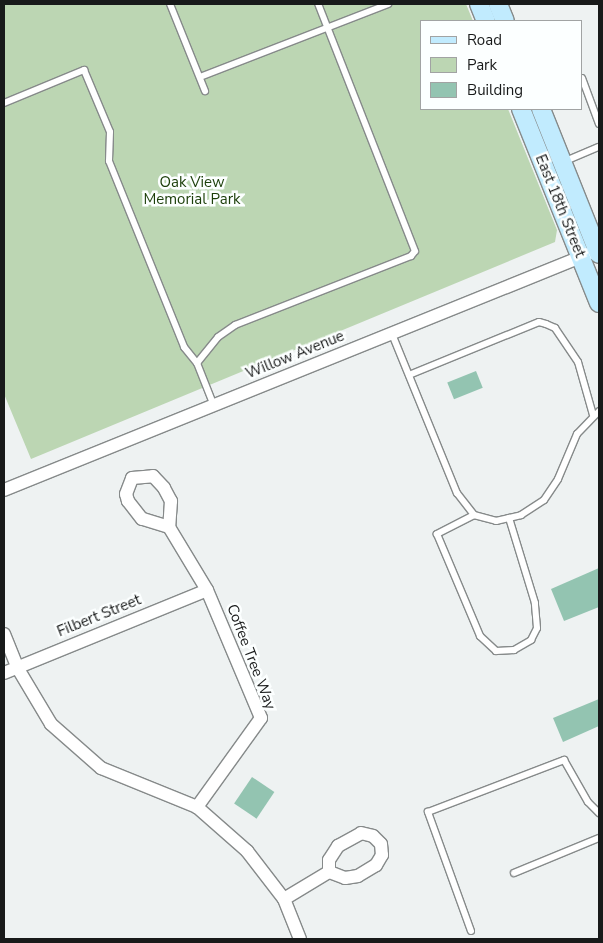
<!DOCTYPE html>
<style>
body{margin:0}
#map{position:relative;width:603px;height:943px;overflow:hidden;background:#eef2f2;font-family:"Nunito Sans",sans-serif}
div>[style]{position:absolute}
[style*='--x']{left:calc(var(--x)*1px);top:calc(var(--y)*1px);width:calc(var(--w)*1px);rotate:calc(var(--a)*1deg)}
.green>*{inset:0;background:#bcd6b3}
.building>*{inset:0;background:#93c4b1;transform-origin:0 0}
.roads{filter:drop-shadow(1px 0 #868a8a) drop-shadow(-1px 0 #868a8a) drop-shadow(0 1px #868a8a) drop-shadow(0 -1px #868a8a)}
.lane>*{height:6px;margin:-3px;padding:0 3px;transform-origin:3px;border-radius:3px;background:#fff}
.street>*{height:12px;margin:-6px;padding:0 6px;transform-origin:6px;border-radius:6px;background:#fff}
.secondary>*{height:18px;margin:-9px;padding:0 9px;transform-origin:9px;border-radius:9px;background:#c1ebfe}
span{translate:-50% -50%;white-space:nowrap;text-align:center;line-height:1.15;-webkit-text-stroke:5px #fcffff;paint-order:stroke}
.park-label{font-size:15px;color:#1b3e09}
.street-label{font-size:15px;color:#181a1a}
.frame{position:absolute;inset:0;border:5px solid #181a1a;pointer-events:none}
.legend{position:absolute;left:420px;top:20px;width:162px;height:90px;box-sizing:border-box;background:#fcffff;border:1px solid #a1a3a3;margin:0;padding:6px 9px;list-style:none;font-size:15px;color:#181a1a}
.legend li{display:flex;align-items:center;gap:10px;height:25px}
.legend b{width:25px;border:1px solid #a1a3a3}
</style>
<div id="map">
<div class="green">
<div style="clip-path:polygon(4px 4px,466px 4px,473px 21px,422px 21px,422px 109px,508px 109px,557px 230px,555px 242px,31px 459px,4px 394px)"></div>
</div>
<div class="building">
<div style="left:476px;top:371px;width:18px;height:31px;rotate:68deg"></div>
<div style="clip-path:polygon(599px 568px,599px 607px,564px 621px,551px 589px)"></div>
<div style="clip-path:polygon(599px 699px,599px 726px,563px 742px,553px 718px)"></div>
<div style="left:252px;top:777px;width:27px;height:32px;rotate:34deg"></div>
</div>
<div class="roads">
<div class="lane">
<div style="--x:170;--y:4;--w:94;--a:68.1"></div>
<div style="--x:200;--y:77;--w:202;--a:-21.2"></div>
<div style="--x:582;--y:78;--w:49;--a:69.7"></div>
<div style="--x:4;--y:103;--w:87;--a:-22.4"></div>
<div style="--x:84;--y:70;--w:67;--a:67.2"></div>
<div style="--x:110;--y:132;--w:29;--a:92"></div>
<div style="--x:109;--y:161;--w:201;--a:68"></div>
<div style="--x:184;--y:347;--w:21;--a:51"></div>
<div style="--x:197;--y:363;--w:46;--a:68.4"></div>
<div style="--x:563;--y:162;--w:39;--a:-23"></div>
<div style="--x:392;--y:334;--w:172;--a:67.8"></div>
<div style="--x:457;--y:493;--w:28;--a:52"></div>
<div style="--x:474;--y:515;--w:23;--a:15"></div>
<div style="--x:496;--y:521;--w:26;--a:-13"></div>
<div style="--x:521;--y:515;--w:27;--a:-33"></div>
<div style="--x:544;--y:500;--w:25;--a:-56"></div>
<div style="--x:558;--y:479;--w:49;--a:-67.1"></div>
<div style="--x:577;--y:434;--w:32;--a:-46"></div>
<div style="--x:197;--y:363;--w:33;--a:-51"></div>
<div style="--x:218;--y:337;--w:21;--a:-35"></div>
<div style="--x:235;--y:325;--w:189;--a:-21.4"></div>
<div style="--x:411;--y:256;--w:6;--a:-51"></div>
<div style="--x:415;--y:251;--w:265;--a:-111.4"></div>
<div style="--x:409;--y:375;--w:140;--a:-22.2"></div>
<div style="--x:539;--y:322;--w:7;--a:16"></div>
<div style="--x:546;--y:324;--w:10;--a:24"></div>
<div style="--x:555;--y:328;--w:41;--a:55.9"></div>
<div style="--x:578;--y:362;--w:55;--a:74.2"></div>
<div style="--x:474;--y:515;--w:42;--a:152.8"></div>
<div style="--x:437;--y:534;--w:111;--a:67.1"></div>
<div style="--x:480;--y:636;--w:22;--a:43"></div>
<div style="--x:496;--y:651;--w:18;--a:-3"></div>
<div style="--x:514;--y:650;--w:20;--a:-30"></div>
<div style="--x:531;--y:640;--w:13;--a:-63"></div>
<div style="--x:537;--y:628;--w:25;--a:-95"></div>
<div style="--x:535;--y:603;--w:89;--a:-107"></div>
<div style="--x:514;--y:873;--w:92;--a:-22.4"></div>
<div style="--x:471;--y:931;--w:127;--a:-109.9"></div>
<div style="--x:428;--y:812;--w:146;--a:-20.9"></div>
<div style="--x:564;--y:760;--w:48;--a:60.3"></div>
<div style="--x:588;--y:802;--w:16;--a:45"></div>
</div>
<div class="street">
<div style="--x:4;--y:490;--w:630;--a:-22"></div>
<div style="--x:169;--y:527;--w:28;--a:-163"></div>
<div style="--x:142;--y:519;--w:23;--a:-128"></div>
<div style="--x:128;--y:501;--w:7;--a:-106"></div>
<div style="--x:126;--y:494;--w:17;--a:-69"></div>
<div style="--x:132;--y:478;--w:21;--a:-5"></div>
<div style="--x:153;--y:476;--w:16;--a:47"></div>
<div style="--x:164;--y:488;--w:15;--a:62"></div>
<div style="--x:171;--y:501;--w:26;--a:94"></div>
<div style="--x:169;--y:527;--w:74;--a:58.9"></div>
<div style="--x:207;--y:590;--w:139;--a:67.1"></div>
<div style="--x:261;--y:718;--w:110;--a:125.7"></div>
<div style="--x:4;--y:634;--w:35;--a:68"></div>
<div style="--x:17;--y:667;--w:66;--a:59.2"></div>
<div style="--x:51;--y:724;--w:67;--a:41.3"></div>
<div style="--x:101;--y:768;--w:104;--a:22.1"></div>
<div style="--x:197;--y:807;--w:67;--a:41.3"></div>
<div style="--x:247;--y:851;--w:61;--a:52.4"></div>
<div style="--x:284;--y:899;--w:43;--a:68.2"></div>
<div style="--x:4;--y:673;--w:219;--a:-22.2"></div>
<div style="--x:361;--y:833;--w:12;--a:14"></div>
<div style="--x:373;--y:836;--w:11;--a:45"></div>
<div style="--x:381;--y:844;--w:11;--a:85"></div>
<div style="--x:382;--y:855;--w:12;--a:121"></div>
<div style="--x:376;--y:865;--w:21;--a:149"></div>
<div style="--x:358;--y:876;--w:13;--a:171"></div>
<div style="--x:345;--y:878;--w:17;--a:-159"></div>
<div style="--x:329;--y:872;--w:12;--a:-90"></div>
<div style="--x:329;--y:860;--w:17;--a:-57"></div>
<div style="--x:338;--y:846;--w:26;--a:-29"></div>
<div style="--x:284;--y:899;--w:52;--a:-31"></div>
</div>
<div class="secondary">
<div style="--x:479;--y:4;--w:18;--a:68"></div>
<div style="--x:498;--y:4;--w:18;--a:68"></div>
<div style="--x:521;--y:109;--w:209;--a:68.1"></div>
<div style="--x:541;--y:109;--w:156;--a:68.2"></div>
</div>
</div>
<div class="park-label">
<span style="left:192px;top:191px">Oak View<br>Memorial Park</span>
</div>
<div class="street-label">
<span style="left:560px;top:206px;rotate:68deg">East 18th Street</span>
<span style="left:295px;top:355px;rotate:-22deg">Willow Avenue</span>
<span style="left:99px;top:616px;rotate:-22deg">Filbert Street</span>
<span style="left:251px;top:657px;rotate:69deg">Coffee Tree Way</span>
</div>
<div class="frame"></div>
<ul class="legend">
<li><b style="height:6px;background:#c1ebfe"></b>Road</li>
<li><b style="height:14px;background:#bcd6b3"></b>Park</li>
<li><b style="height:14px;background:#93c4b1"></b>Building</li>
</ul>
</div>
